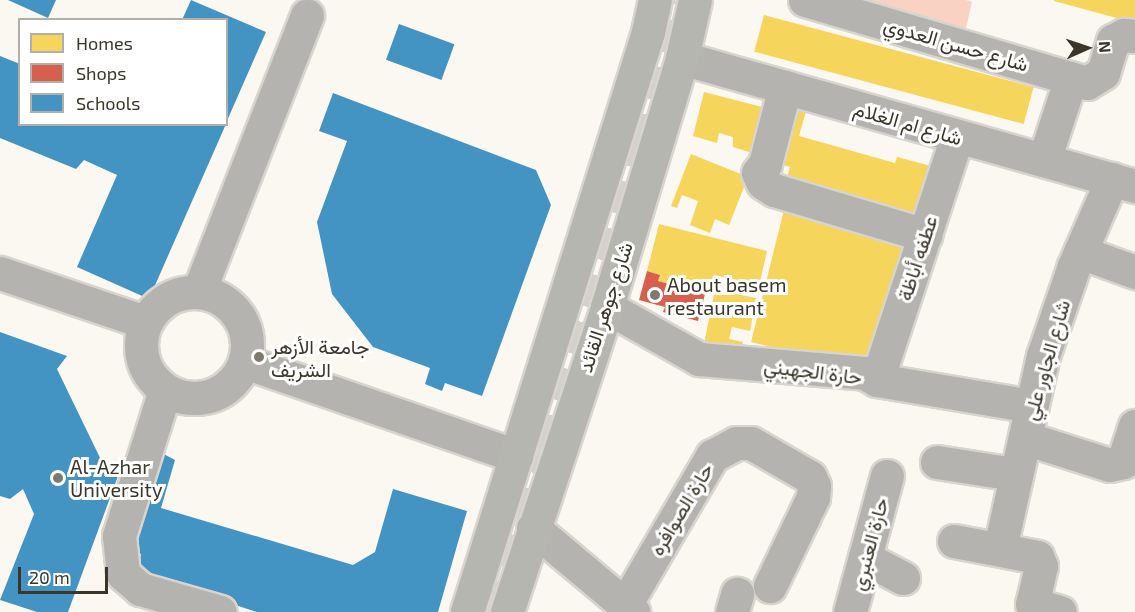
<!DOCTYPE html>
<meta charset="utf-8">
<style>
body{margin:0}
#map{position:relative;width:1135px;height:612px;overflow:hidden;background:#fbf8f1;font-family:"Exo 2",Vazirmatn,sans-serif}
div>[style]{position:absolute}
[style*='--x']{left:calc(var(--x)*1px);top:calc(var(--y)*1px);width:calc(var(--w)*1px);rotate:calc(var(--a)*1deg)}
.green>*{inset:0;background:#f9d2c4}
.homes>*{inset:0;background:#f6d55c;transform-origin:0 0}
.shops>*{inset:0;background:#d6604d}
.schools>*{inset:0;background:#4393c3;transform-origin:0 0}
.major-tunnel>*{height:33px;margin-top:-16.5px;transform-origin:0;background:repeating-linear-gradient(90deg,#d5d1c9 0 33px,transparent 0 49px)}
.roads{filter:drop-shadow(2px 0 #d8d4ce) drop-shadow(-2px 0 #d8d4ce) drop-shadow(0 2px #d8d4ce) drop-shadow(0 -2px #d8d4ce)}
.minor>*{height:33px;margin:-16.5px;padding:0 16.5px;transform-origin:16.5px;border-radius:16.5px;background:#b4b3af}
.minor>.ring{margin:-16.5px;padding:0;box-sizing:content-box;background:none;border:33px solid #b4b3af;border-radius:50%}
.major>*{height:33px;margin:-16.5px;padding:0 16.5px;transform-origin:16.5px;border-radius:16.5px;background:#b6b6b0}
.dots>*{width:16px;height:16px;translate:-50% -50%;box-sizing:border-box;border:3px solid #fff;border-radius:50%}
span{translate:-50% -50%;white-space:nowrap;text-align:center;line-height:1.15;-webkit-text-stroke:6px #fff;paint-order:stroke}
.street-label{font-size:20px;color:#3c362a}
.poi-label{font-size:20px;color:#3c362a}
.left{translate:0 -50%;text-align:left}
.legend{position:absolute;left:18px;top:18px;width:210px;height:108px;box-sizing:border-box;background:#fff;border:2px solid #b1afaa;margin:0;padding:8px 10px;list-style:none;font-size:18px;color:#3c362a}
.legend li{display:flex;align-items:center;gap:12px;height:30px}
.legend b{width:30px;border:2px solid #b1afaa}
.north{position:absolute;left:1057px;top:18px;width:60px;height:60px;-webkit-text-stroke:4px #fff;paint-order:stroke;rotate:87deg;font-size:16px;font-weight:700;line-height:24px;text-align:center;color:#3c362a}
.north::after{content:'';display:block;margin:auto;width:21px;height:27px;background:#3c362a;clip-path:polygon(50% 0,100% 100%,50% 72%,0 100%)}
.scale{position:absolute;left:18px;top:567px;width:90px;height:27px;box-sizing:border-box;border:3px solid #3c362a;border-top:0;padding-left:8px;font-size:18px;line-height:21px;white-space:nowrap;color:#3c362a;-webkit-text-stroke:4px #fff;paint-order:stroke}
</style>
<div id="map">
<div class="green">
<div style="clip-path:polygon(855px 0,966px 0,972px 2px,966px 28px)"></div>
</div>
<div class="homes">
<div style="clip-path:polygon(1054px 0,1135px 0,1135px 23px,1054px 1px)"></div>
<div style="left:764px;top:15px;width:279px;height:38px;rotate:15deg"></div>
<div style="clip-path:polygon(787px 90px,810px 97px,799px 136px,895px 163px,897px 157px,931px 166px,919px 228px,787px 178px,790px 167px,776px 163px)"></div>
<div style="clip-path:polygon(704px 92px,774px 110px,762px 156px,733px 147px,733px 137px,719px 133px,717px 143px,693px 136px)"></div>
<div style="clip-path:polygon(691px 154px,748px 177px,729px 225px,715px 219px,710px 233px,690px 225px,698px 201px,682px 195px,677px 208px,671px 206px)"></div>
<div style="left:784px;top:210px;width:130px;height:136px;rotate:14deg"></div>
<div style="clip-path:polygon(659px 224px,767px 251px,759px 286px,714px 275px,705px 294px,658px 281px,660px 275px,647px 271px)"></div>
<div style="clip-path:polygon(715px 290px,756px 298px,750px 331px,732px 327px,729px 339px,743px 342px,738px 361px,702px 353px)"></div>
</div>
<div class="shops">
<div style="clip-path:polygon(647px 271px,660px 275px,658px 281px,705px 294px,698px 321px,663px 312px,665px 307px,639px 300px)"></div>
</div>
<div class="schools">
<div style="clip-path:polygon(8px 0,56px 0,48px 18px)"></div>
<div style="clip-path:polygon(191px 0,266px 32px,226px 123px,226px 20px,182px 20px)"></div>
<div style="left:399px;top:24px;width:59px;height:38px;rotate:20deg"></div>
<div style="clip-path:polygon(0 56px,20px 64px,20px 124px,226px 124px,149px 299px,77px 267px,117px 175px,84px 160px,76px 169px,0 138px)"></div>
<div style="clip-path:polygon(333px 93px,536px 170px,551px 205px,482px 396px,445px 383px,442px 391px,425px 384px,430px 368px,373px 347px,332px 294px,317px 222px,347px 141px,319px 131px)"></div>
<div style="clip-path:polygon(0 332px,67px 356px,57px 369px,103px 464px,121px 468px,68px 612px,37px 612px,0 600px,34px 514px,23px 489px,10px 499px,0 496px)"></div>
<div style="clip-path:polygon(156px 450px,175px 460px,161px 508px,353px 565px,375px 552px,393px 489px,467px 511px,438px 612px,257px 612px,137px 573px,141px 554px,128px 550px)"></div>
</div>
<div class="major-tunnel">
<div style="--x:634;--y:145;--w:151;--a:-74.2"></div>
<div style="--x:544;--y:447;--w:338;--a:-72.6"></div>
<div style="--x:487;--y:612;--w:198;--a:-72.7"></div>
</div>
<div class="roads">
<div class="minor">
<div style="--x:805;--y:0;--w:294;--a:16.4"></div>
<div style="--x:1087;--y:83;--w:19;--a:-32"></div>
<div style="--x:1103;--y:73;--w:34;--a:-73"></div>
<div style="--x:1113;--y:41;--w:13;--a:-29"></div>
<div style="--x:1124;--y:35;--w:11;--a:5"></div>
<div style="--x:682;--y:58;--w:471;--a:15.8"></div>
<div style="--x:785;--y:87;--w:80;--a:104.6"></div>
<div style="--x:765;--y:164;--w:11;--a:128"></div>
<div style="--x:758;--y:173;--w:11;--a:63"></div>
<div style="--x:763;--y:183;--w:13;--a:32"></div>
<div style="--x:774;--y:190;--w:158;--a:16.6"></div>
<div style="--x:1044;--y:160;--w:86;--a:-71.8"></div>
<div style="--x:1080;--y:252;--w:59;--a:20"></div>
<div style="--x:0;--y:273;--w:153;--a:18.7"></div>
<div style="--x:199;--y:291;--w:296;--a:-68.6"></div>
<div class="ring" style="left:141px;top:292px;width:73px;height:73px"></div>
<div style="--x:607;--y:307;--w:106;--a:29.5"></div>
<div style="--x:699;--y:359;--w:166;--a:4.8"></div>
<div style="--x:864;--y:373;--w:15;--a:28"></div>
<div style="--x:877;--y:380;--w:155;--a:9.6"></div>
<div style="--x:245;--y:362;--w:287;--a:19.1"></div>
<div style="--x:877;--y:380;--w:256;--a:-71.8"></div>
<div style="--x:165;--y:390;--w:153;--a:107.5"></div>
<div style="--x:119;--y:536;--w:38;--a:84"></div>
<div style="--x:123;--y:574;--w:23;--a:41"></div>
<div style="--x:140;--y:589;--w:83;--a:16"></div>
<div style="--x:1025;--y:438;--w:89;--a:17.6"></div>
<div style="--x:1110;--y:465;--w:13;--a:-13"></div>
<div style="--x:1123;--y:462;--w:38;--a:-72"></div>
<div style="--x:937;--y:462;--w:78;--a:8.9"></div>
<div style="--x:533;--y:528;--w:131;--a:40"></div>
<div style="--x:954;--y:541;--w:85;--a:10.9"></div>
<div style="--x:1037;--y:557;--w:10;--a:66"></div>
<div style="--x:1041;--y:566;--w:39;--a:103"></div>
<div style="--x:1032;--y:604;--w:29;--a:16"></div>
<div style="--x:1000;--y:548;--w:197;--a:-77.4"></div>
<div style="--x:1043;--y:356;--w:95;--a:-71"></div>
<div style="--x:1074;--y:266;--w:95;--a:-66.4"></div>
<div style="--x:865;--y:558;--w:43;--a:27.8"></div>
<div style="--x:625;--y:605;--w:173;--a:-59.7"></div>
<div style="--x:712;--y:456;--w:27;--a:-28"></div>
<div style="--x:736;--y:443;--w:15;--a:0"></div>
<div style="--x:751;--y:443;--w:68;--a:30"></div>
<div style="--x:810;--y:477;--w:10;--a:66"></div>
<div style="--x:814;--y:486;--w:11;--a:95"></div>
<div style="--x:813;--y:497;--w:99;--a:115.8"></div>
<div style="--x:732;--y:612;--w:19;--a:-74"></div>
<div style="--x:850;--y:612;--w:141;--a:-74.8"></div>
</div>
<div class="major">
<div style="--x:467;--y:612;--w:608;--a:-72.67"></div>
<div style="--x:648;--y:32;--w:33;--a:-78"></div>
<div style="--x:507;--y:612;--w:321;--a:-71.8"></div>
<div style="--x:607;--y:307;--w:260;--a:-73.2"></div>
<div style="--x:682;--y:58;--w:59;--a:-77.4"></div>
</div>
</div>
<div class="dots">
<div style="left:655px;top:295px;background:#7f7a70"></div>
<div style="left:259px;top:357px;background:#7f7a70"></div>
<div style="left:58px;top:478px;background:#7f7a70"></div>
</div>
<div class="street-label">
<span style="left:956px;top:44px;rotate:16deg">شارع حسن العدوي</span>
<span style="left:908px;top:123px;rotate:16deg">شارع ام الغلام</span>
<span style="left:917px;top:258px;rotate:-72deg">عطفه أباظة</span>
<span style="left:605px;top:307px;rotate:-72deg">شارع جوهر القائد</span>
<span style="left:1046px;top:360px;rotate:-74deg">شارع الجاور علي</span>
<span style="left:813px;top:371px;rotate:7deg">حارة الجهيني</span>
<span style="left:681px;top:509px;rotate:-59deg">حارة الصوافره</span>
<span style="left:869px;top:544px;rotate:-75deg">حارة العنبري</span>
</div>
<div class="poi-label">
<span class="left" style="left:667px;top:296px">About basem<br>restaurant</span>
<span class="left" style="left:271px;top:358px">جامعة الأزهر<br>الشريف</span>
<span class="left" style="left:70px;top:478px">Al-Azhar<br>University</span>
</div>
<ul class="legend">
<li><b style="height:16px;background:#f6d55c"></b>Homes</li>
<li><b style="height:16px;background:#d6604d"></b>Shops</li>
<li><b style="height:16px;background:#4393c3"></b>Schools</li>
</ul>
<div class="north">N</div>
<div class="scale">20 m</div>
</div>
